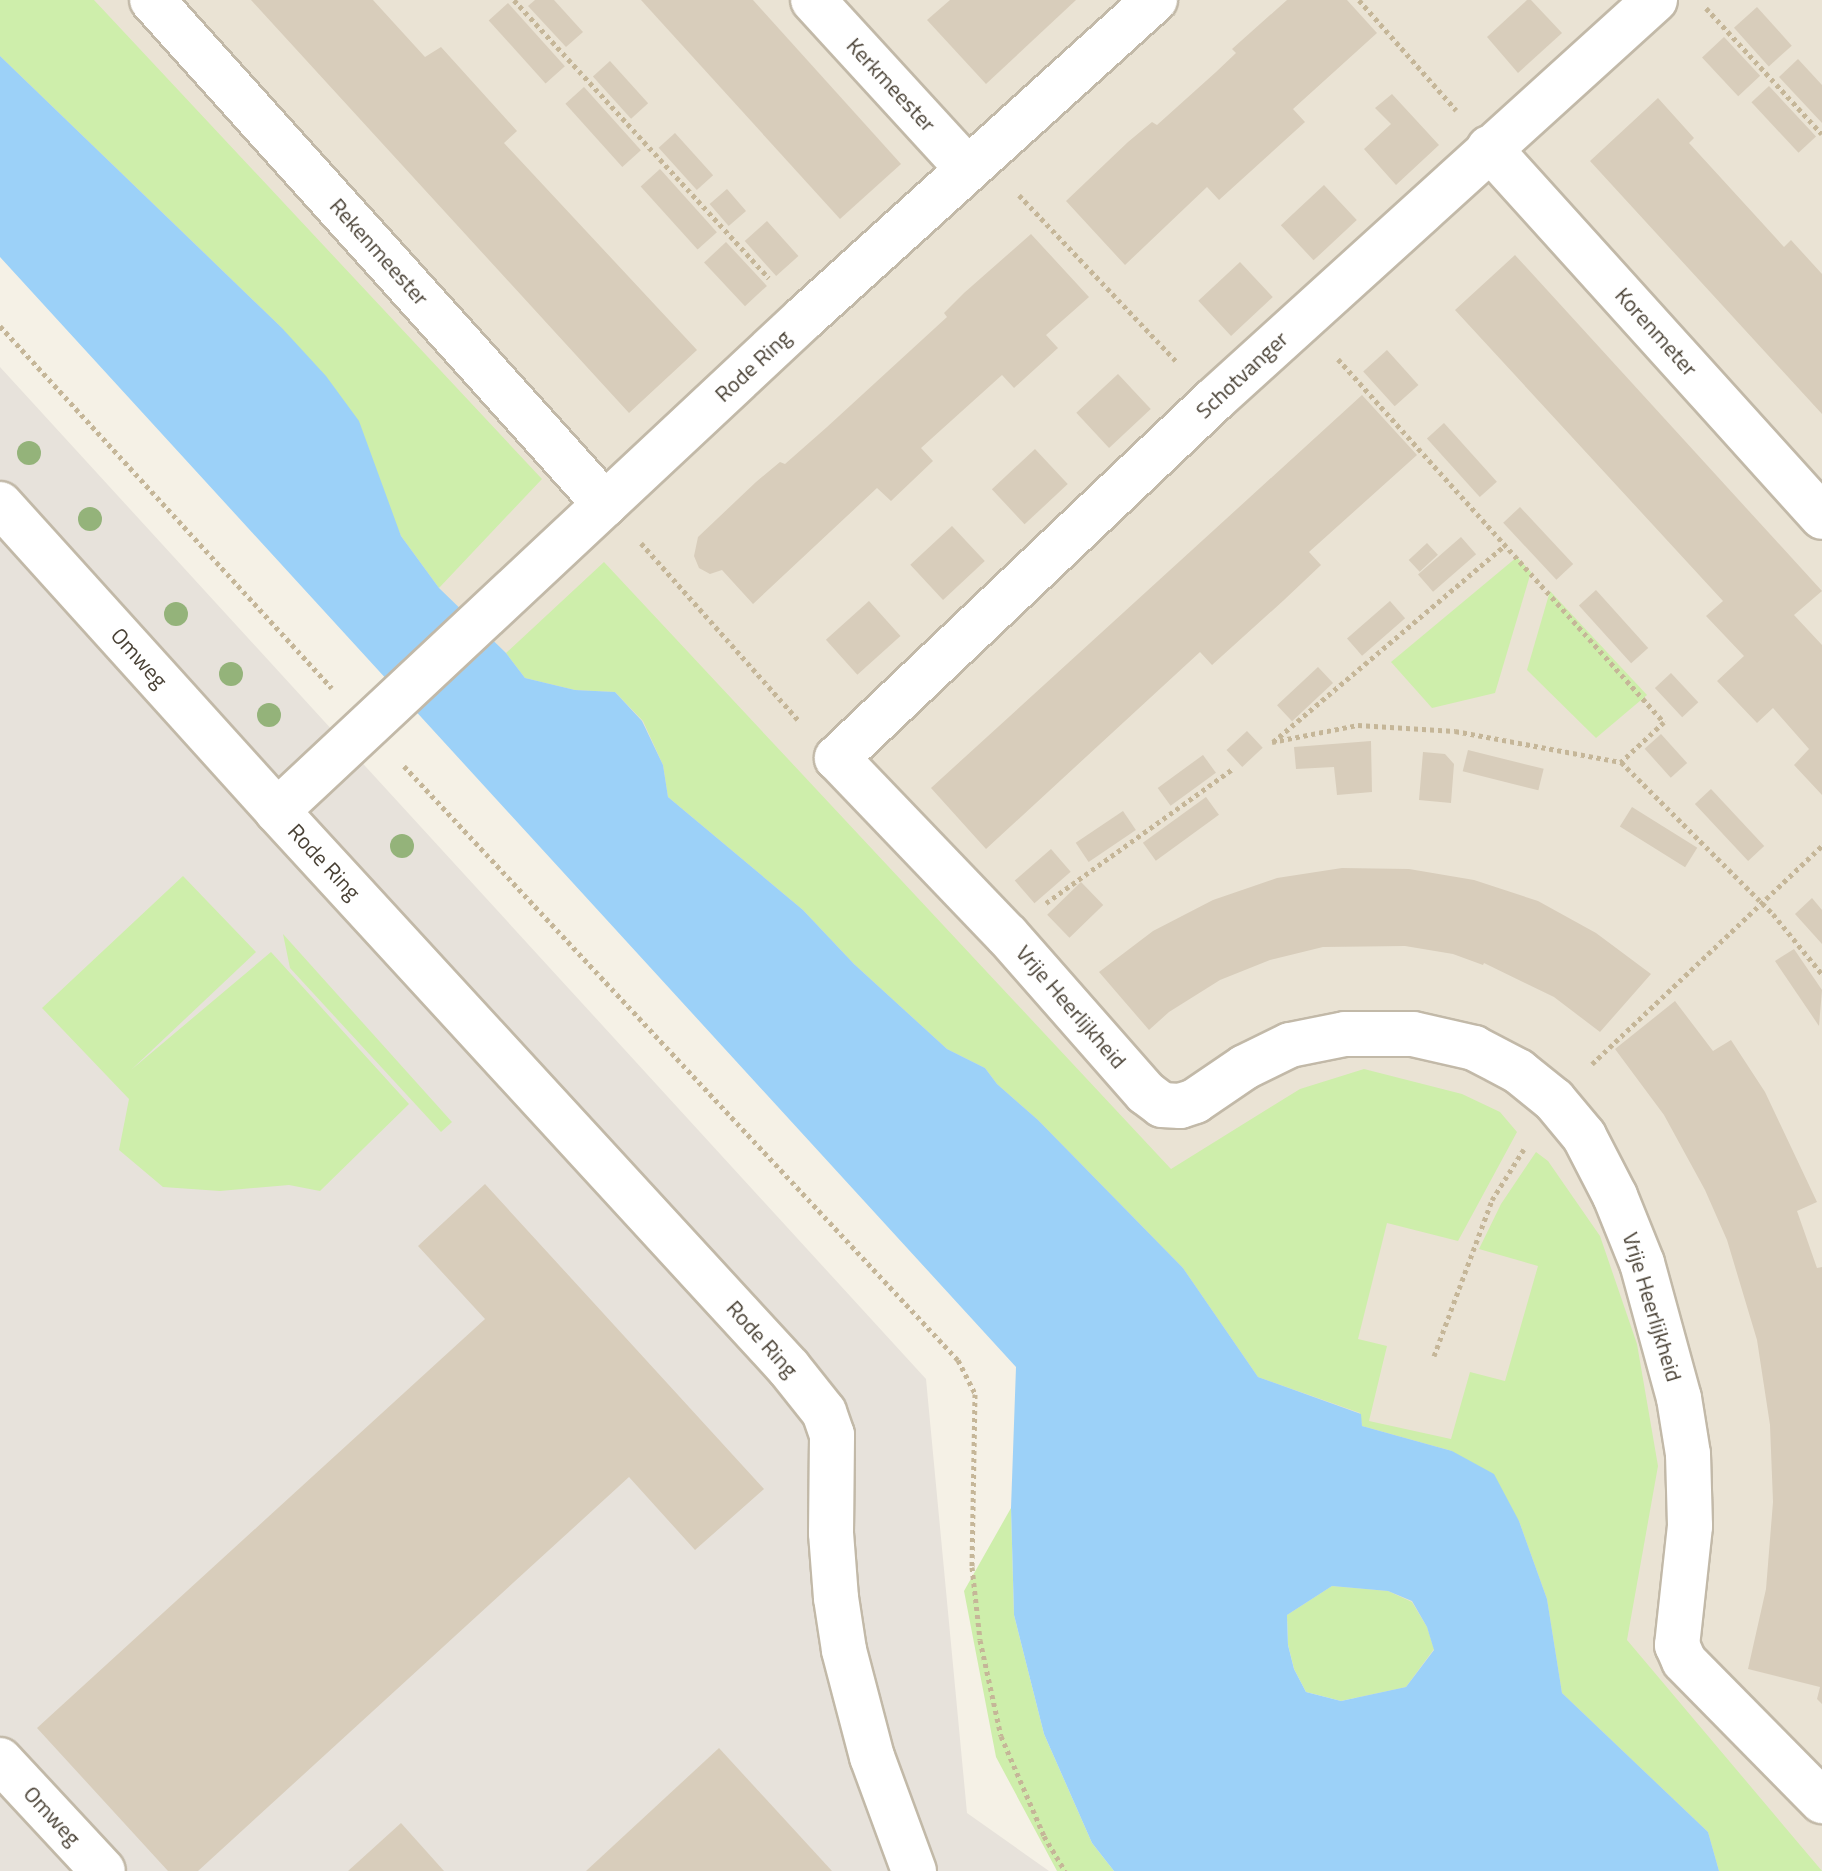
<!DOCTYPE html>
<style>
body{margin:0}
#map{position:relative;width:1822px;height:1871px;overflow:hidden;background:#f5f1e6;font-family:"Titillium Web",sans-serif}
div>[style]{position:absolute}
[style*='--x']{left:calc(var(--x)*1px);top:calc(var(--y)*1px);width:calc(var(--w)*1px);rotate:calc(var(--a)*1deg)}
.residential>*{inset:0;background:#eae3d4}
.industrial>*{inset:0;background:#e7e2db}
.green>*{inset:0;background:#ceeeab}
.water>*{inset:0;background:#9cd1f8}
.building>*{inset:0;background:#d8cdbb;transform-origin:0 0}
.path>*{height:5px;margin-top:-2.5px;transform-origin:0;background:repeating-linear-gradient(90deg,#c5b698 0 4px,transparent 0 8px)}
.roads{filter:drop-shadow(2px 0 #c2b9a8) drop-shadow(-2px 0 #c2b9a8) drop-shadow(0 2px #c2b9a8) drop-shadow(0 -2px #c2b9a8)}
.street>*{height:44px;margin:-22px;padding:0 22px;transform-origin:22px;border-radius:22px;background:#fff}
.trees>*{width:24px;height:24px;margin:-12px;border-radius:50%;background:#94b37a}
span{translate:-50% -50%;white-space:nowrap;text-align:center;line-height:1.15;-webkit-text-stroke:6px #fff;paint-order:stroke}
.street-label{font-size:22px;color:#494135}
</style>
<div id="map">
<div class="residential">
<div style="clip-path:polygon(0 0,1822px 0,1822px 1871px,1513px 1871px,0 196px)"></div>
</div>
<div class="industrial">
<div style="clip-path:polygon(0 367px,926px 1379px,967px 1813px,1049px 1871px,0 1871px)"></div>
</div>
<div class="green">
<div style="clip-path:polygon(0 0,94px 0,542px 479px,439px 588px,401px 536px,383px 494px,281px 327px,0 56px)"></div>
<div style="clip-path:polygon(1517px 557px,1531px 572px,1495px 693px,1432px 708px,1391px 662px)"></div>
<div style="clip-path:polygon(604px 562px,1171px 1169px,1300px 1089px,1364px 1069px,1462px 1094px,1500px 1112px,1517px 1132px,1458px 1241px,1387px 1223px,1358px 1339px,1387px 1346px,1369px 1421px,1451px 1439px,1470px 1372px,1505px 1381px,1538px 1266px,1479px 1249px,1501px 1204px,1536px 1152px,1548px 1161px,1600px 1236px,1637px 1344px,1658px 1466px,1627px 1640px,1822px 1871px,1719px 1871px,1708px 1832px,1562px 1693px,1547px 1599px,1519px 1521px,1452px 1451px,1362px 1426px,1360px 1413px,1258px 1377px,1183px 1268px,1038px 1120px,997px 1084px,985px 1068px,947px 1049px,854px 964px,803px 910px,668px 797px,663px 765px,643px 721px,615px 692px,575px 690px,525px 678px,506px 653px)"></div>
<div style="clip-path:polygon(1550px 591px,1647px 695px,1596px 738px,1527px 670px)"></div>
<div style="clip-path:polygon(183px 876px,256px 952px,131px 1070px,271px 952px,409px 1104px,320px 1191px,289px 1185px,220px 1191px,163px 1187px,119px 1150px,129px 1099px,42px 1008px)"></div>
<div style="clip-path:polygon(283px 934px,452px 1122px,441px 1132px,290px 968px)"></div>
<div style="clip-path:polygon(1011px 1508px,1014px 1615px,1044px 1734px,1092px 1843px,1114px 1871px,1057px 1871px,996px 1757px,964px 1591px)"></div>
<div style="clip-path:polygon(1332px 1586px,1388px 1591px,1412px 1602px,1427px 1627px,1434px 1649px,1406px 1687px,1341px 1701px,1306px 1692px,1294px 1669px,1288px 1645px,1287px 1615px)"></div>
</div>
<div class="water">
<div style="clip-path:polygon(evenodd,0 56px,281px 327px,326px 376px,359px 421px,401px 536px,439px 588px,506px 653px,525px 678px,575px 690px,615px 692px,642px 721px,663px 765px,668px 797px,803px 910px,854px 964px,947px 1049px,985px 1068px,997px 1084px,1038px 1120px,1183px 1268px,1258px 1377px,1361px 1414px,1362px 1426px,1452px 1451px,1494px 1474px,1519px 1521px,1547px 1599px,1562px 1693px,1708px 1832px,1719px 1871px,1114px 1871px,1092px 1843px,1044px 1734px,1014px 1615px,1011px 1508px,1016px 1367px,0 257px,0 56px,1332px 1586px,1388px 1591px,1412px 1601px,1427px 1627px,1434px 1650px,1406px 1687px,1341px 1701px,1306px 1692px,1294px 1669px,1288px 1645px,1287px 1615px,1332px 1586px)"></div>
</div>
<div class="building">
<div style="clip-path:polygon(251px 0,373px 0,425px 57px,441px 47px,517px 131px,504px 143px,697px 350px,629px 413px)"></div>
<div style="clip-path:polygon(535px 0,554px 0,583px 32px,566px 47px,528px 6px)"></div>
<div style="clip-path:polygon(641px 0,753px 0,901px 164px,840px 219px)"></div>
<div style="clip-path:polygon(950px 0,1076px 0,986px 84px,927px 20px)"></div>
<div style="clip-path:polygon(1287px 0,1347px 0,1377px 33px,1293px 109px,1305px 122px,1219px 200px,1207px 187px,1125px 265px,1066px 201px,1128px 142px,1152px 122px,1157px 125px,1216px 72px,1236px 53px,1232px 49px)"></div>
<div style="clip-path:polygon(1527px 0,1531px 0,1562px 33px,1518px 73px,1487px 37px)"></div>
<div style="left:508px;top:3px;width:85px;height:26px;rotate:48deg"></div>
<div style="left:1757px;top:7px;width:52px;height:31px;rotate:48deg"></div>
<div style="left:1724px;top:37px;width:53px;height:30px;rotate:47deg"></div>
<div style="clip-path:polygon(1798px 59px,1822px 85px,1822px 123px,1779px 77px)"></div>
<div style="left:610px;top:61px;width:57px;height:23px;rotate:48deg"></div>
<div style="left:1769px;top:86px;width:69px;height:24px;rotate:47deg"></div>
<div style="left:584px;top:87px;width:85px;height:25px;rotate:48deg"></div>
<div style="clip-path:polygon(1392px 94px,1439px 145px,1396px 185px,1364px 149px,1391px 124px,1375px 108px)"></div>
<div style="clip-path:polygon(1658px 98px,1694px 138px,1689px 143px,1784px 247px,1791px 240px,1822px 274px,1822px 414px,1590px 161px)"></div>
<div style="left:675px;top:133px;width:57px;height:22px;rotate:48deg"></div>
<div style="left:660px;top:169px;width:85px;height:26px;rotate:48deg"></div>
<div style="left:1324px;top:185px;width:48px;height:59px;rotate:47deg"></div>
<div style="left:727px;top:189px;width:29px;height:23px;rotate:49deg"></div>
<div style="left:767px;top:221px;width:47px;height:30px;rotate:48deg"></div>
<div style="clip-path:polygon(1031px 234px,1089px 297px,1046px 335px,1058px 348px,1014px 388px,1002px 375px,921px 448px,933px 461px,891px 501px,877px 488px,753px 604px,722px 570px,710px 574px,699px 568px,694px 556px,698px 537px,756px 482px,780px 462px,785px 464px,827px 427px,947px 317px,944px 313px,964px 293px)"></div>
<div style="left:726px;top:242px;width:60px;height:30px;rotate:47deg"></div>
<div style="clip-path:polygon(1515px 255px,1822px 591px,1794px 615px,1822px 645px,1822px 795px,1794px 765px,1809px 749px,1773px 708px,1757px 723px,1717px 681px,1744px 656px,1706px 616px,1723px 601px,1455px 310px)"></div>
<div style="left:1240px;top:262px;width:48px;height:57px;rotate:47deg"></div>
<div style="left:1387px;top:350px;width:47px;height:32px;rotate:48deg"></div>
<div style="left:1118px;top:374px;width:48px;height:57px;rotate:47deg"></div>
<div style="clip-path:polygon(1362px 395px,1417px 455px,1309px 552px,1321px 565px,1284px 600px,1212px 665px,1200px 652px,986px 849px,931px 788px)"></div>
<div style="left:1444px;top:423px;width:79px;height:23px;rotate:48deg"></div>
<div style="left:1035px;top:449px;width:48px;height:59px;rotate:47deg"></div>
<div style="left:1520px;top:507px;width:78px;height:23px;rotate:47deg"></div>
<div style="left:952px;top:526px;width:48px;height:57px;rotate:47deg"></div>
<div style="left:1461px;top:537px;width:23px;height:57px;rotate:49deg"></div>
<div style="left:1427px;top:543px;width:16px;height:25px;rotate:47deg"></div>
<div style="left:1596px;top:590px;width:78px;height:23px;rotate:48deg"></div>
<div style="left:869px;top:601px;width:47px;height:58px;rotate:48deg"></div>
<div style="left:1390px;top:601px;width:23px;height:57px;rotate:49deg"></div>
<div style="left:1318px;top:667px;width:22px;height:56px;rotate:47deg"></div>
<div style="left:1671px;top:673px;width:40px;height:22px;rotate:47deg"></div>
<div style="left:1247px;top:731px;width:23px;height:28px;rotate:47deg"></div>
<div style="left:1661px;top:734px;width:39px;height:22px;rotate:48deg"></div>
<div style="clip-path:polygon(1371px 741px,1372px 792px,1337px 795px,1334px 767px,1296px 769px,1294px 747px)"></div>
<div style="left:1468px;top:750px;width:78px;height:22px;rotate:14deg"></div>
<div style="clip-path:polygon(1423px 752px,1445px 754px,1454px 764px,1451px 803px,1419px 800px)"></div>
<div style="left:1203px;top:755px;width:22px;height:56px;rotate:54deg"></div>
<div style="left:1711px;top:789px;width:78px;height:22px;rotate:47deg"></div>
<div style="left:1206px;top:797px;width:22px;height:78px;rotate:54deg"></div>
<div style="left:1632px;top:807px;width:77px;height:23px;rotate:32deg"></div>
<div style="left:1123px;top:811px;width:23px;height:57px;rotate:56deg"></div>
<div style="left:1051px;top:849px;width:30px;height:48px;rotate:49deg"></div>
<div style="clip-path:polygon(1342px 868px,1409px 869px,1474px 880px,1538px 901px,1596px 933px,1651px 974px,1600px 1032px,1554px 997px,1484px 963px,1483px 965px,1453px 954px,1405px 946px,1323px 947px,1270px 960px,1220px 980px,1169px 1012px,1149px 1030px,1099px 972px,1153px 931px,1213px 900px,1277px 878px)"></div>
<div style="left:1081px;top:882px;width:32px;height:47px;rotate:46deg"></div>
<div style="clip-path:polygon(1812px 898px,1822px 910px,1822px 944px,1795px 914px)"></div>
<div style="clip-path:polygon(1794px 949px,1822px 990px,1819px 1026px,1775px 961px)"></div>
<div style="clip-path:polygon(1675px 1001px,1713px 1051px,1731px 1040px,1765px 1092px,1817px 1202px,1797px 1211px,1817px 1268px,1822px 1267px,1822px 1704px,1817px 1699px,1820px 1687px,1748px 1669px,1766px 1589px,1773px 1502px,1770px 1425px,1757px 1340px,1727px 1240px,1705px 1190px,1664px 1115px,1615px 1049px)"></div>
<div style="clip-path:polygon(485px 1184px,764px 1489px,695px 1550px,629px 1477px,198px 1871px,168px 1871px,37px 1728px,485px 1319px,418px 1246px)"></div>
<div style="clip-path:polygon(719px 1748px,832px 1871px,586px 1871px)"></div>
<div style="clip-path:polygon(401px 1823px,444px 1871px,348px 1871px)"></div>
</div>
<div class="path">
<div style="--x:514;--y:0;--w:377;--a:47.5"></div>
<div style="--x:1359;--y:0;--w:147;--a:48.6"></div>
<div style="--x:1706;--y:8;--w:171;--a:47.4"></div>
<div style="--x:1019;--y:195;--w:230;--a:46.6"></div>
<div style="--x:0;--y:326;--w:491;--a:47.5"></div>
<div style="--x:1338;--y:359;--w:488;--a:48.1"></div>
<div style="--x:1664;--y:722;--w:59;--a:137.1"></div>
<div style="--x:1621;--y:762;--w:215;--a:45"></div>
<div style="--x:1773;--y:914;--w:77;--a:50.8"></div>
<div style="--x:641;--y:543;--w:238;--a:48.4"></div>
<div style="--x:1272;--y:742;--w:88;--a:-11.2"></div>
<div style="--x:1358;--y:725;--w:97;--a:3.5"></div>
<div style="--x:1455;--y:731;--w:169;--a:10.6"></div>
<div style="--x:1273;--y:742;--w:304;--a:-40.3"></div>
<div style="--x:404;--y:766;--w:812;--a:47"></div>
<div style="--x:958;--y:1360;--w:38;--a:63"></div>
<div style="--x:975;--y:1394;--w:173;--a:91"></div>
<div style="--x:972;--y:1567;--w:73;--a:83.7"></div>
<div style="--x:980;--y:1640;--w:98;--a:77.7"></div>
<div style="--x:1001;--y:1736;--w:109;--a:66.7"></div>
<div style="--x:1044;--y:1836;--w:41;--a:59"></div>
<div style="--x:1046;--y:903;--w:231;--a:-35.7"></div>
<div style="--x:1592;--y:1064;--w:317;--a:-43.5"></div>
<div style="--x:1434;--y:1356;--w:166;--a:-69.6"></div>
<div style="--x:1492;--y:1200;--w:60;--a:-57.9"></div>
</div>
<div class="roads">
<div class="street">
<div style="--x:152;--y:0;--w:678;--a:48.05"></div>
<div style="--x:813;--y:0;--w:229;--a:47.5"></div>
<div style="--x:1655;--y:0;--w:595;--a:137.79"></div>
<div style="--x:1214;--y:400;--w:520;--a:136.48"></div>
<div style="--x:837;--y:758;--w:245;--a:46.2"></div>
<div style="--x:1007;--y:935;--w:210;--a:48.7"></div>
<div style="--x:1146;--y:1093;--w:20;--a:37"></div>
<div style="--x:1162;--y:1105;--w:18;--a:3"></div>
<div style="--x:1180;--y:1106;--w:16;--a:-18"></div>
<div style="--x:1195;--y:1101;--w:60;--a:-34.2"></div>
<div style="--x:1245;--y:1067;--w:50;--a:-26.1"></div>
<div style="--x:1290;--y:1045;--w:56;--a:-11.3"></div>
<div style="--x:1345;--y:1034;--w:68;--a:0"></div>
<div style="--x:1413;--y:1034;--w:63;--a:12.9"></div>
<div style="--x:1474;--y:1048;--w:50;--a:27.6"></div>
<div style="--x:1518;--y:1071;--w:46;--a:38.9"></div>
<div style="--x:1554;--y:1100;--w:47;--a:50.2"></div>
<div style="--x:1584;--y:1136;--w:68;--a:62.7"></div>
<div style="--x:1615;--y:1196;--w:72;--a:68.1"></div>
<div style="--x:1642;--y:1263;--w:140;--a:74.7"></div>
<div style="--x:1679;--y:1398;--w:57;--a:80.9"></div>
<div style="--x:1688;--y:1454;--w:72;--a:88.4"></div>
<div style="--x:1690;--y:1526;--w:120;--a:96.2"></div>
<div style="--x:1677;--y:1645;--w:17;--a:66"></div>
<div style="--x:1684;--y:1661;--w:197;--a:45.4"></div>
<div style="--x:1489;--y:148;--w:497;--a:47.9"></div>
<div style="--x:0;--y:504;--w:413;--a:47.9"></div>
<div style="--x:0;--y:1760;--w:151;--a:47.1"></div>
<div style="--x:914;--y:1871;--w:121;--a:-110.2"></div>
<div style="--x:872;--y:1757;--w:111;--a:-104.7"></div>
<div style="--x:844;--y:1650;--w:53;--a:-98.7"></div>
<div style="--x:836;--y:1598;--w:65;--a:-94.4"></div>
<div style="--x:831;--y:1533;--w:98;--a:-89.4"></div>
<div style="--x:832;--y:1435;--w:24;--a:-109"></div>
<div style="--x:824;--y:1412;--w:56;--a:-128.5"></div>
<div style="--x:789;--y:1368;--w:757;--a:-132.59"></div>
<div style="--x:277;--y:811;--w:722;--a:-43.09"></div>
<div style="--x:804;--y:318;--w:474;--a:-42.2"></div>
</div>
</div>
<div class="trees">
<div style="left:29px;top:453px"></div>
<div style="left:90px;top:519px"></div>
<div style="left:176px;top:614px"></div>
<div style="left:231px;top:674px"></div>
<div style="left:269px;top:715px"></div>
<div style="left:402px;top:846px"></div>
</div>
<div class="street-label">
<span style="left:891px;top:85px;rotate:47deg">Kerkmeester</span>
<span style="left:379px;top:252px;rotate:48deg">Rekenmeester</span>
<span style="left:1656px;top:332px;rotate:48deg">Korenmeter</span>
<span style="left:753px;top:366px;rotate:-43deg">Rode Ring</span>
<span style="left:1242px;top:375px;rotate:-43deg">Schotvanger</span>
<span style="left:139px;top:658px;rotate:48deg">Omweg</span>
<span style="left:324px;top:862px;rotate:47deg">Rode Ring</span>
<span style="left:1071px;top:1007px;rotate:49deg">Vrije Heerlijkheid</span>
<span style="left:1652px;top:1307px;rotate:73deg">Vrije Heerlijkheid</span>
<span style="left:762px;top:1339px;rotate:48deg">Rode Ring</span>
<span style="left:52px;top:1816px;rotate:47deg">Omweg</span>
</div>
</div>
